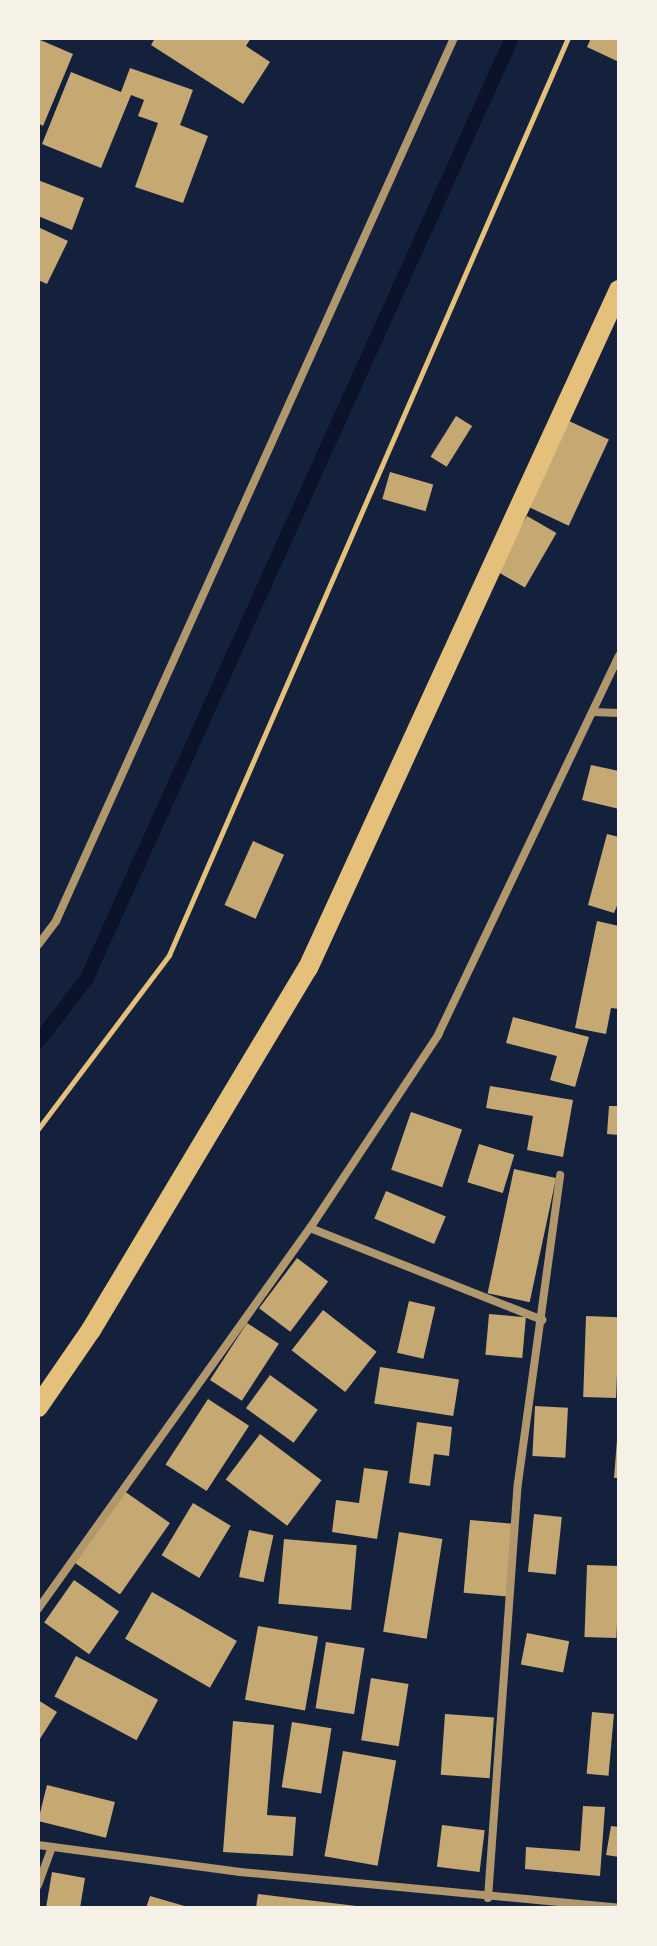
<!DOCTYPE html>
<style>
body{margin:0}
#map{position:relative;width:657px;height:1946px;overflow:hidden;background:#14213d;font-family:"Libre Baskerville",serif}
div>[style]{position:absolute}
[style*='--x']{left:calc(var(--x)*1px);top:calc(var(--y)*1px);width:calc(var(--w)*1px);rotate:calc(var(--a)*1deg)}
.stream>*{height:14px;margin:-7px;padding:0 7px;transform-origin:7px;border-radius:7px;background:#0b132b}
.building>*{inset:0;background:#c6a872;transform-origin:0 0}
.path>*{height:5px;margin:-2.5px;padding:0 2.5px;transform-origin:2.5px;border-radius:2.5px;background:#e5c07b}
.minor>*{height:8px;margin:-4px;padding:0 4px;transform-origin:4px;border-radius:4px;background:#b1986c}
.primary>*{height:20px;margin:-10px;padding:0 10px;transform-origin:10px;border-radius:10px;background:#e5c07b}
span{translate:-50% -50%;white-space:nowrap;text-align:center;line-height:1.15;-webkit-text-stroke:8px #f6f1e7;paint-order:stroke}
.frame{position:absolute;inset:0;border:40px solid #f6f1e7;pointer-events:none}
</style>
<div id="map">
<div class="stream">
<div style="--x:38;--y:1042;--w:78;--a:-52.3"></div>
<div style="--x:86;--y:980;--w:1034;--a:-65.67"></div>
</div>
<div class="building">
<div style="clip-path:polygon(155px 38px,251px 38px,246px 46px,270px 62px,243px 104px,151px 45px)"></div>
<div style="clip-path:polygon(591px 38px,619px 38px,619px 62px,587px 47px)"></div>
<div style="clip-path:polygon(38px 39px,73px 54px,43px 126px,38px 123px)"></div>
<div style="clip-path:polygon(130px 68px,193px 90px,180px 125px,208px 136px,183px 203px,135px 187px,158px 123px,138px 116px,144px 100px,131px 95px,101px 168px,42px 144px,71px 72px,121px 92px)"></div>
<div style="clip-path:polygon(38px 180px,84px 198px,72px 230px,38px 216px)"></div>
<div style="clip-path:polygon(38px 227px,68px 241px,47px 284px,38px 280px)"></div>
<div style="left:456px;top:416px;width:19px;height:48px;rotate:32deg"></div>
<div style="left:569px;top:421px;width:44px;height:95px;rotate:25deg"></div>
<div style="left:390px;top:472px;width:45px;height:28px;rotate:16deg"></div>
<div style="left:527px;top:516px;width:34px;height:63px;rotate:30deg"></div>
<div style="clip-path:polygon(591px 765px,619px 771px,619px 809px,582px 800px)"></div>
<div style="clip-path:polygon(607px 834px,619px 837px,619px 901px,614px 913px,588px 905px)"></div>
<div style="left:253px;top:841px;width:34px;height:70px;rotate:24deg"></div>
<div style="clip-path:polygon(597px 921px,619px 926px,619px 1009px,611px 1008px,606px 1034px,575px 1028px)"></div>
<div style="clip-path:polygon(513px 1017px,589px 1037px,575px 1087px,550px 1080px,557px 1056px,506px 1043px)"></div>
<div style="clip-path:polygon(490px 1086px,573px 1100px,563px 1157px,527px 1150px,533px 1116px,486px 1108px)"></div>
<div style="clip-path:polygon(609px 1106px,619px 1106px,619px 1135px,607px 1134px)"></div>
<div style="left:411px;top:1112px;width:54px;height:61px;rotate:19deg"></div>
<div style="left:479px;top:1144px;width:37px;height:40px;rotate:17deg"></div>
<div style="left:514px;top:1169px;width:43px;height:127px;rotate:12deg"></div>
<div style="left:386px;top:1191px;width:65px;height:30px;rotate:23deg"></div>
<div style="left:297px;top:1258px;width:39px;height:63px;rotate:37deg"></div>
<div style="left:409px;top:1301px;width:27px;height:53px;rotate:13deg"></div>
<div style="left:323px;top:1310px;width:68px;height:51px;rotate:38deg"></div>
<div style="left:489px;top:1314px;width:37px;height:41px;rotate:5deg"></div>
<div style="left:586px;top:1316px;width:33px;height:81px;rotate:2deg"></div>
<div style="left:247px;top:1323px;width:38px;height:68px;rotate:33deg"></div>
<div style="left:380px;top:1367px;width:80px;height:37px;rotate:9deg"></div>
<div style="left:270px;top:1375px;width:59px;height:41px;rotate:36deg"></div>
<div style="left:208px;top:1399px;width:49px;height:78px;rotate:33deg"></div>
<div style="left:535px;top:1406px;width:33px;height:50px;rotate:3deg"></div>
<div style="clip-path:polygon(417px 1422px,452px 1427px,449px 1456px,434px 1454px,430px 1486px,409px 1483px)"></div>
<div style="left:260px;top:1434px;width:77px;height:57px;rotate:37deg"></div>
<div style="clip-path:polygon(617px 1440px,619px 1440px,619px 1478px,614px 1478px)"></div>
<div style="clip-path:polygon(364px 1468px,388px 1471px,377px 1539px,332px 1532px,336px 1500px,359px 1503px)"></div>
<div style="left:124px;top:1491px;width:56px;height:87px;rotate:35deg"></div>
<div style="left:193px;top:1503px;width:44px;height:61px;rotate:31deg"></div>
<div style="left:534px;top:1514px;width:28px;height:58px;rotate:6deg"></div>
<div style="left:470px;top:1520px;width:44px;height:73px;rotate:5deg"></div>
<div style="left:249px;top:1530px;width:25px;height:48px;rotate:12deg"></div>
<div style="left:399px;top:1532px;width:44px;height:101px;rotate:9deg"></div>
<div style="left:284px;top:1539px;width:73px;height:65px;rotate:5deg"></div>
<div style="left:587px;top:1565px;width:32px;height:72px;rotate:2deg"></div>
<div style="left:74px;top:1580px;width:55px;height:52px;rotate:35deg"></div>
<div style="left:152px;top:1592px;width:98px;height:54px;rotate:30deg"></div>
<div style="left:258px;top:1626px;width:61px;height:75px;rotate:10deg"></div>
<div style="left:527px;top:1633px;width:43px;height:32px;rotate:11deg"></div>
<div style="left:326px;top:1642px;width:39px;height:67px;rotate:9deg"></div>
<div style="left:76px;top:1656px;width:93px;height:46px;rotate:28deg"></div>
<div style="left:371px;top:1678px;width:38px;height:63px;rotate:9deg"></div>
<div style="clip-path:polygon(38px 1700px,57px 1712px,38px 1742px)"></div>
<div style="left:592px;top:1712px;width:22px;height:62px;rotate:5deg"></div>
<div style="left:445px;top:1714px;width:49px;height:61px;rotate:4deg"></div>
<div style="clip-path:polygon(233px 1721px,274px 1725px,267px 1815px,296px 1817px,293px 1856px,223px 1852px)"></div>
<div style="left:292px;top:1722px;width:40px;height:66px;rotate:9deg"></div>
<div style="left:343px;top:1751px;width:54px;height:107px;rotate:10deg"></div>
<div style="left:47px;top:1785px;width:70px;height:37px;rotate:14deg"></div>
<div style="clip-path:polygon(583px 1806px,605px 1807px,600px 1876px,525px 1869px,526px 1847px,580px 1851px)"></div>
<div style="left:442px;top:1825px;width:43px;height:42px;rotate:7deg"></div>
<div style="clip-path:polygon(611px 1826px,619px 1827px,619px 1857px,606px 1855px)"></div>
<div style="clip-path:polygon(52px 1872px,85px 1878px,80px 1908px,46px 1908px)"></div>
<div style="clip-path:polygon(258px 1894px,356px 1906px,356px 1908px,256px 1908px)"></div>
<div style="clip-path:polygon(150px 1896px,188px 1907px,187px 1908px,146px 1908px)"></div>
</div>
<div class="path">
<div style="--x:38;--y:1129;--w:218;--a:-53"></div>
<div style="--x:169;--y:955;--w:1000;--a:-66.49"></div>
</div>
<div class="minor">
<div style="--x:593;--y:712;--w:26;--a:2"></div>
<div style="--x:38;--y:945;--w:30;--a:-53"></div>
<div style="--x:56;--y:921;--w:969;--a:-65.74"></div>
<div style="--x:310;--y:1228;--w:250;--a:21.6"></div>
<div style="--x:38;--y:1609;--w:468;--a:-54.5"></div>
<div style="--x:310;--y:1228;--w:232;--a:-56.4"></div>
<div style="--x:438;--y:1035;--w:420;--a:-64.5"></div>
<div style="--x:38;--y:1845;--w:204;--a:7.6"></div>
<div style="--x:240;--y:1872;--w:381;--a:5.4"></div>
<div style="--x:38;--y:1885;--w:40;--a:-69.8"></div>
<div style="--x:488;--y:1898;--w:416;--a:-85.9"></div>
<div style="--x:518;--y:1483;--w:311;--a:-82.2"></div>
</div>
<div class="primary">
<div style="--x:38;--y:1407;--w:93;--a:-55.5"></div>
<div style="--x:91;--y:1330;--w:422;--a:-59.1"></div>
<div style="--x:308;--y:968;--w:746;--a:-65.36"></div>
</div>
<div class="frame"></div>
</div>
